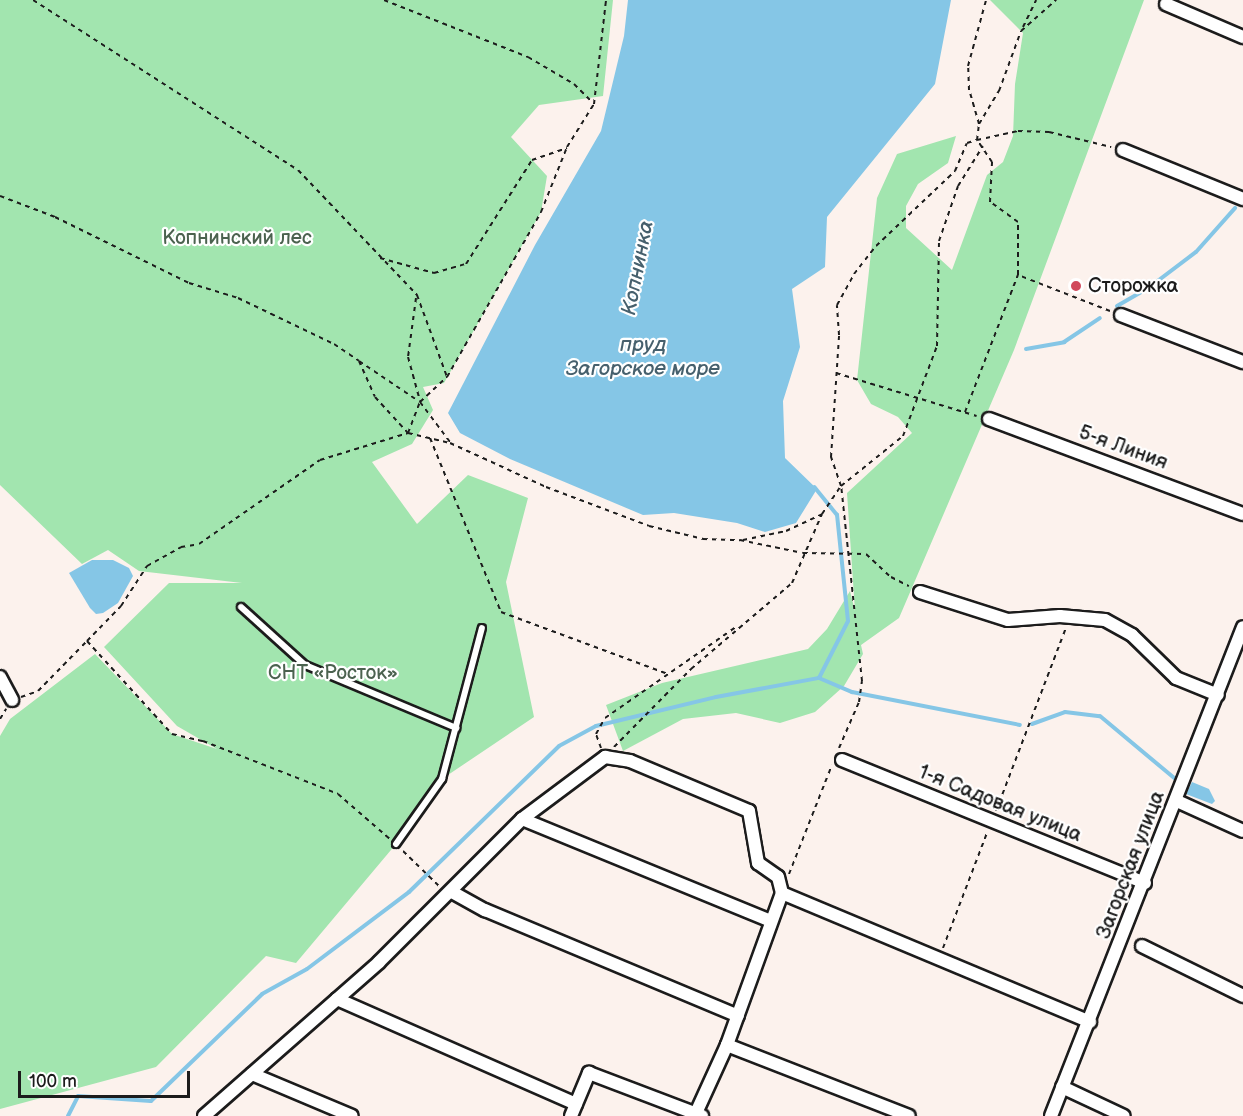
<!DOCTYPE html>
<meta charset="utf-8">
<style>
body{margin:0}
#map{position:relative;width:1243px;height:1116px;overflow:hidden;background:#fcf2ed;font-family:"Balsamiq Sans",sans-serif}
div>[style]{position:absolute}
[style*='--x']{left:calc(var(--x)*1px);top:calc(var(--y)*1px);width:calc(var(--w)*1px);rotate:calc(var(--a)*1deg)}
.green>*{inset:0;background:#a2e5af}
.water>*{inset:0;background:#85c6e6}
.stream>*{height:4px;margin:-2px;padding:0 2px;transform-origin:2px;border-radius:2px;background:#85c6e6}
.path>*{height:2px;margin-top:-1px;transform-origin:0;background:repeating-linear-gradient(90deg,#1c1c1c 0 4.5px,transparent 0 9px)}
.roads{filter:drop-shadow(2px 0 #1c1c1c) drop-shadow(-2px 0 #1c1c1c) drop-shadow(0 2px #1c1c1c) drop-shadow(0 -2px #1c1c1c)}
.lane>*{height:6px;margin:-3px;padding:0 3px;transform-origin:3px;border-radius:3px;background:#fff}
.street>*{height:12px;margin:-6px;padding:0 6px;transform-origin:6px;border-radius:6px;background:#fff}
.dots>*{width:16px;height:16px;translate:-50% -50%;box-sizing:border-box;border:3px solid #fff;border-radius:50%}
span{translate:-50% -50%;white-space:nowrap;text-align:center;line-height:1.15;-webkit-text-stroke:4.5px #fff;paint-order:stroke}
.park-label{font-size:20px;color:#4b624f}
.poi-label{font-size:20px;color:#1c1c1c}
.left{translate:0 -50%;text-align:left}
.street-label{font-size:20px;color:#1c1c1c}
.water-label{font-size:21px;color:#46606d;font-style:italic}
.scale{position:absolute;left:18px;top:1071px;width:172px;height:27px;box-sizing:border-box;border:3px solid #1c1c1c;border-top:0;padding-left:8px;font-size:18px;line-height:21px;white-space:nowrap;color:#1c1c1c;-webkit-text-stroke:4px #fff;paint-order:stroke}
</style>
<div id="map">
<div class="green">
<div style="clip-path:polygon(0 0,613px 0,603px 96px,539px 105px,511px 137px,547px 176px,541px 212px,444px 383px,423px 387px,433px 410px,412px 444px,372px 462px,417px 524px,468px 475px,528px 498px,506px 582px,534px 717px,442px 779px,396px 844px,296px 963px,266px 956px,156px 1067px,0 1109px,0 736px,10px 719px,95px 654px,172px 734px,217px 749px,177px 726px,104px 647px,169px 583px,242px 583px,139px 571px,108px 550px,82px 564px,0 485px)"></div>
<div style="clip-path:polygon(990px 0,1144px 0,1014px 350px,899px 618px,861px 645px,863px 654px,844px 686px,815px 712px,780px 723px,736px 713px,683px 719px,623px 751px,606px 705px,662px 683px,808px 649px,827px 629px,850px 591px,855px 611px,847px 493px,912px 433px,898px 417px,871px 404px,857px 380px,877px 198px,897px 154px,956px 136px,948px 163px,918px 184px,906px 206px,906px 228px,952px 270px,987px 175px,1003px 162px,1013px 136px,1015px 84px,1023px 33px)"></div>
</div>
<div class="water">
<div style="clip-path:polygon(628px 0,951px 0,935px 84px,827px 217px,825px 267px,792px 289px,800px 347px,783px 401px,785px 458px,817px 489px,796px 523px,765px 532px,737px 523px,674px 513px,643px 515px,510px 459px,460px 433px,448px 413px,535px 245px,601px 131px,624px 36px)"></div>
<div style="clip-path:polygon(92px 560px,113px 560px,129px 568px,133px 576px,118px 603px,103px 613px,96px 614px,90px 608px,69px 573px)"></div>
<div style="clip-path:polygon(1192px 782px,1209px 789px,1215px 801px,1212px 804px,1186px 794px)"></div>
</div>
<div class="stream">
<div style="--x:1117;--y:306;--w:34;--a:-30"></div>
<div style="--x:1147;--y:289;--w:61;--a:-37.1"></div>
<div style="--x:1196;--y:252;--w:59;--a:-48.4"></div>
<div style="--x:1026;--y:349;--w:39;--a:-10"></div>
<div style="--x:1064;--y:342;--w:43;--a:-33.7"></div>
<div style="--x:819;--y:678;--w:36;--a:23"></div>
<div style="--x:852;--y:692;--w:171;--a:11.1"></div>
<div style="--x:1032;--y:724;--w:35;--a:-20"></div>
<div style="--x:1065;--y:712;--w:35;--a:7"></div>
<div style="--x:1100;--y:716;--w:103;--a:39.9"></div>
<div style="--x:68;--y:1116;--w:22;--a:-63"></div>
<div style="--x:78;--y:1096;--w:73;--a:3.9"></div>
<div style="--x:151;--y:1101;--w:154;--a:-43.9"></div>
<div style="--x:262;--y:994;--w:51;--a:-29.1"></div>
<div style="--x:307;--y:969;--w:128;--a:-37"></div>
<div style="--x:409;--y:892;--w:209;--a:-44.2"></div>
<div style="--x:559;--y:746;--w:42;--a:-28.4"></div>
<div style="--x:596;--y:726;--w:123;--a:-13.6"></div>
<div style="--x:716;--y:697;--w:105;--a:-10.5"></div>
<div style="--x:819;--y:678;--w:64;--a:-63"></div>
<div style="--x:848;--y:621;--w:107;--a:-95.9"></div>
<div style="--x:837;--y:515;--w:36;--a:-129"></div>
</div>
<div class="path">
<div style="--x:33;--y:0;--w:315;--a:32.7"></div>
<div style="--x:298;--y:170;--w:173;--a:46.4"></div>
<div style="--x:417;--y:295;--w:87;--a:69.9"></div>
<div style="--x:384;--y:0;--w:155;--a:21.6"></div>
<div style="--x:528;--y:57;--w:53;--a:30.4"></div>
<div style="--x:574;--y:84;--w:28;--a:45"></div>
<div style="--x:1023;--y:27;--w:30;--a:-64"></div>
<div style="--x:979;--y:124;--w:35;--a:-106"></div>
<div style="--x:969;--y:90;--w:24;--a:-92"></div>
<div style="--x:968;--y:66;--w:68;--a:-74.7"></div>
<div style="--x:0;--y:196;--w:59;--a:20.9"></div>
<div style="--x:55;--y:217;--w:149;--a:26.2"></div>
<div style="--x:189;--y:283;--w:51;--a:17"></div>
<div style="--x:238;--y:298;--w:106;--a:25.6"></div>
<div style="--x:334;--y:344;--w:30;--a:34"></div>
<div style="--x:359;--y:361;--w:39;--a:66"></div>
<div style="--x:375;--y:397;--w:49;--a:47.5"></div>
<div style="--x:408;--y:433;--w:43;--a:13.4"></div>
<div style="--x:450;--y:443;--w:106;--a:24.6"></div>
<div style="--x:546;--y:487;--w:110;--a:20.7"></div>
<div style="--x:649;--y:526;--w:56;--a:13.5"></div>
<div style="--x:703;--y:539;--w:37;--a:2"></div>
<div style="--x:740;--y:540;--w:64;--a:11.7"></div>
<div style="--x:803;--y:553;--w:63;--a:0.9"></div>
<div style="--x:866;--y:554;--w:34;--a:43"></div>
<div style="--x:891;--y:577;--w:20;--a:27"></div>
<div style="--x:380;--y:258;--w:56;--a:15.5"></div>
<div style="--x:434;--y:273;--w:33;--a:-16"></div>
<div style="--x:466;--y:264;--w:123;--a:-57.6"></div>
<div style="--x:532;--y:160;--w:37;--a:-19"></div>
<div style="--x:416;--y:298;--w:60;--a:97.7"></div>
<div style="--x:408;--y:357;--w:46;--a:74.7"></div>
<div style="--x:1110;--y:311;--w:99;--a:-158.6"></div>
<div style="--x:1018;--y:275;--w:53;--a:-90"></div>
<div style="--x:1018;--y:222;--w:34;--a:-144"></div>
<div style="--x:990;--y:202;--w:40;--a:-87.1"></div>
<div style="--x:992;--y:162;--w:27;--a:-124"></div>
<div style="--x:977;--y:140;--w:42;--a:-12.4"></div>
<div style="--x:1018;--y:131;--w:31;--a:2"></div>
<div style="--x:1049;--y:132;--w:64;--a:13.6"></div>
<div style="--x:359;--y:361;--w:73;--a:33.9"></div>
<div style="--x:420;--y:402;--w:50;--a:53.1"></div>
<div style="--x:836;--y:373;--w:147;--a:17"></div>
<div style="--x:965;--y:412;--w:147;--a:-68.9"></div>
<div style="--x:430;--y:438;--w:188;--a:67.8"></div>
<div style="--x:501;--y:612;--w:178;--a:20.4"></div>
<div style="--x:743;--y:540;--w:44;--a:-11.8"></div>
<div style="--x:786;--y:531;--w:40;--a:-25"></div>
<div style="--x:87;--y:641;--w:49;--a:-45.8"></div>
<div style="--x:121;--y:606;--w:48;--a:-57"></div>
<div style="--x:147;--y:566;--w:39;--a:-29"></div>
<div style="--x:181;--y:547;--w:18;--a:-9"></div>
<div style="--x:199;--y:544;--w:147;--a:-34.8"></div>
<div style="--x:320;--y:460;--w:92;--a:-17.1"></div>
<div style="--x:408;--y:433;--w:33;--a:-69"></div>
<div style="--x:420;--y:402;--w:37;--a:-43"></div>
<div style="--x:447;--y:377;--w:190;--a:-60.3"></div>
<div style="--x:541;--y:212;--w:70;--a:-68.2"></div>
<div style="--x:567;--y:147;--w:51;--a:-57.9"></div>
<div style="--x:594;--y:104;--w:105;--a:-83.4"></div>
<div style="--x:21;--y:697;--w:18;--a:-19"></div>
<div style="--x:38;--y:691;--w:70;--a:-45.6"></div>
<div style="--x:87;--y:641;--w:126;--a:47.6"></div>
<div style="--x:172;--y:734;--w:32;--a:13"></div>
<div style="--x:203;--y:741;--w:145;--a:21.4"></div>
<div style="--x:338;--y:794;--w:69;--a:40.9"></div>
<div style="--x:0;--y:719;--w:12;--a:-59"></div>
<div style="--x:614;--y:747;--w:110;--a:-45.4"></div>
<div style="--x:691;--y:669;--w:133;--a:-40.4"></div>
<div style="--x:792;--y:583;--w:75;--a:-66.5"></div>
<div style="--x:822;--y:514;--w:34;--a:-56"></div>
<div style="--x:841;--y:486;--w:31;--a:-109"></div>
<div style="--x:831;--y:457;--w:122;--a:-86.2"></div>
<div style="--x:839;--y:335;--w:30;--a:-94"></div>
<div style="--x:837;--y:305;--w:35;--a:-61"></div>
<div style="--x:854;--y:274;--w:36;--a:-52"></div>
<div style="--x:876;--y:246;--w:109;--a:-43.5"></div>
<div style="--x:955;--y:171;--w:30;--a:-67"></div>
<div style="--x:967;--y:143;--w:10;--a:-17"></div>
<div style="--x:977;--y:140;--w:16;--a:-83"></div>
<div style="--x:979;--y:124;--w:39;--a:-59"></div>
<div style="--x:999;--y:91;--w:64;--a:-69.9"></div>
<div style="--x:1021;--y:31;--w:47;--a:-41.5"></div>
<div style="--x:601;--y:748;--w:15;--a:-110"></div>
<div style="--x:596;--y:734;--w:18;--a:-61"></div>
<div style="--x:605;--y:718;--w:160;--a:-34.8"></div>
<div style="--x:839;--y:748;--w:50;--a:-66.5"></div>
<div style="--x:859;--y:702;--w:21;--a:-82"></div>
<div style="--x:862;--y:681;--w:196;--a:-96.1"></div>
<div style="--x:841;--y:486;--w:80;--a:-38.9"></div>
<div style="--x:903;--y:436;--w:96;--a:-69.3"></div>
<div style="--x:937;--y:346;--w:105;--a:-88.9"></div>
<div style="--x:939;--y:241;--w:58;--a:-70.9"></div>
<div style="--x:958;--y:186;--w:47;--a:-58"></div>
<div style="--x:996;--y:811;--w:196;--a:-69.1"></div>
<div style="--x:403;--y:851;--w:52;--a:44.2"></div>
<div style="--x:789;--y:874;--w:117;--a:-68.5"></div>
<div style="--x:943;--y:948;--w:123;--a:-69.1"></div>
</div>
<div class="roads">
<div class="lane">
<div style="--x:241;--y:607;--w:86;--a:42.2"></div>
<div style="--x:305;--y:665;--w:164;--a:22.6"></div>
<div style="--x:396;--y:844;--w:80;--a:-54.7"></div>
<div style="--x:442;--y:779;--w:156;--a:-75.2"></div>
</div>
<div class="street">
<div style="--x:1166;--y:4;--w:84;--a:23.2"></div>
<div style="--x:1123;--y:150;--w:130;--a:22.2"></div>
<div style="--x:1121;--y:315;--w:131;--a:21.1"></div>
<div style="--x:989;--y:419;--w:271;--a:20.5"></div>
<div style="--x:920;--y:592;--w:92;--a:17.7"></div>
<div style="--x:1008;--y:620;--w:52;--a:-4.4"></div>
<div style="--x:1060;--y:616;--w:45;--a:5.1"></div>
<div style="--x:1105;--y:620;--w:31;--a:29"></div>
<div style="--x:1132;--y:635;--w:62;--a:44.3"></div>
<div style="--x:1176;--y:678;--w:45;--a:22"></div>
<div style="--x:0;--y:677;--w:26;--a:62"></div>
<div style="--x:842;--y:760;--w:327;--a:22.1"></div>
<div style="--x:1177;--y:801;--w:72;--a:24.4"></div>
<div style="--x:522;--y:819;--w:269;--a:22.3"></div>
<div style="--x:452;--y:892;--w:38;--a:29"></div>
<div style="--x:485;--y:910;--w:274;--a:22.7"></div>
<div style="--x:782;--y:893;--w:334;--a:22.7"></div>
<div style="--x:1142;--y:946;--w:113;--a:26.3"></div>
<div style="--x:337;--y:999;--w:261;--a:23.7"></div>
<div style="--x:727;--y:1045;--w:195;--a:21.3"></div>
<div style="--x:252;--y:1074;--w:108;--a:22.8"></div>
<div style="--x:1062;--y:1087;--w:68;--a:25.1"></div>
<div style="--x:204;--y:1116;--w:233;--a:-41.3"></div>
<div style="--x:379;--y:962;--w:202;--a:-45"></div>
<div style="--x:522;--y:819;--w:104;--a:-36.8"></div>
<div style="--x:605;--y:757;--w:25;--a:9"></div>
<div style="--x:630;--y:761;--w:129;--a:22.8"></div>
<div style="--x:749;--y:811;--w:53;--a:80.2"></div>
<div style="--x:758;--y:863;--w:24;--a:35"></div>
<div style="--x:778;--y:877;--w:16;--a:76"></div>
<div style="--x:782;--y:893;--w:162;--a:109.9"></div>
<div style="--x:727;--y:1045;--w:75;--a:114.5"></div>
<div style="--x:571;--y:1116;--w:47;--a:-67.3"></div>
<div style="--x:589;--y:1073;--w:121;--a:20.8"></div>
<div style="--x:1051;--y:1116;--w:525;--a:-68.56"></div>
</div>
</div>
<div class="dots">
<div style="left:1076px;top:286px;background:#d1495b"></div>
</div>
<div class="park-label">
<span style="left:237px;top:238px">Копнинский лес</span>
<span style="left:333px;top:673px">СНТ «Росток»</span>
</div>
<div class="poi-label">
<span class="left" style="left:1088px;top:286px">Сторожка</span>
</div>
<div class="street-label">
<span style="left:1123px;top:448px;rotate:20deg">5-я Линия</span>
<span style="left:1000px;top:804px;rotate:22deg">1-я Садовая улица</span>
<span style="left:1131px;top:865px;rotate:-69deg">Загорская улица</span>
</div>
<div class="water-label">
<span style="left:638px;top:268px;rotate:-79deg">Копнинка</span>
<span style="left:643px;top:357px">пруд<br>Загорское море</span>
</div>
<div class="scale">100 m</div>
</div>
